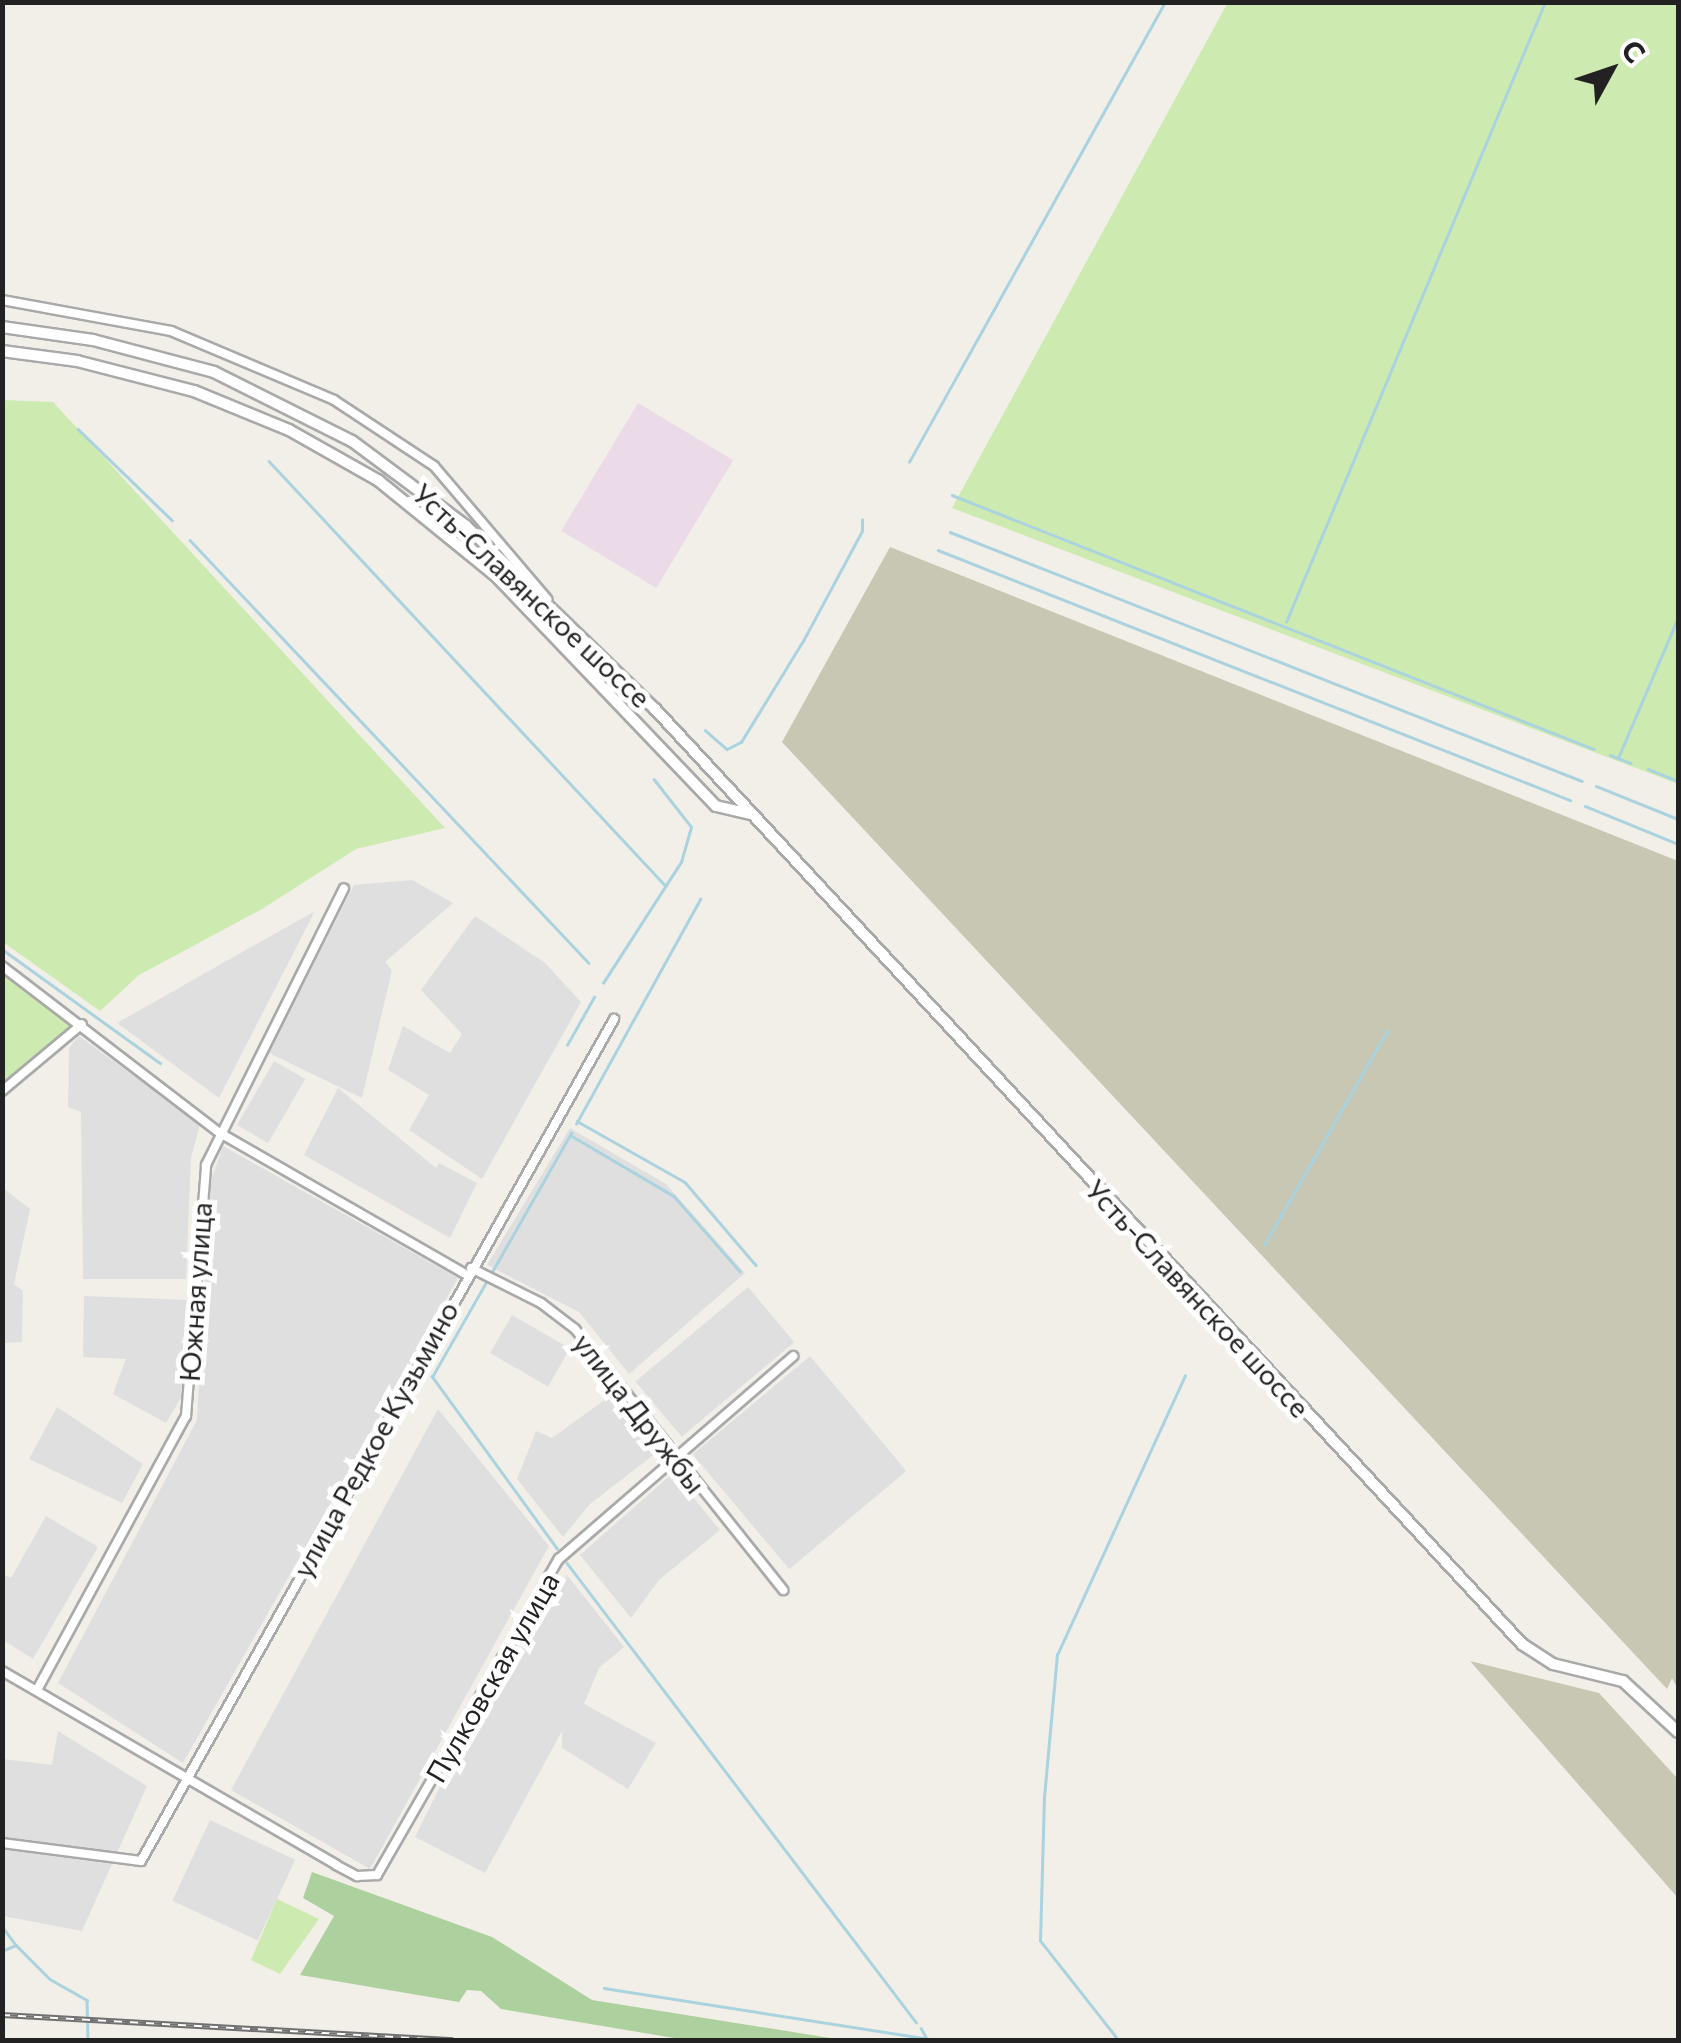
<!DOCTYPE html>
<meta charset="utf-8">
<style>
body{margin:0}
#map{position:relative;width:1681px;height:2043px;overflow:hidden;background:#f2efe9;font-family:Commissioner,sans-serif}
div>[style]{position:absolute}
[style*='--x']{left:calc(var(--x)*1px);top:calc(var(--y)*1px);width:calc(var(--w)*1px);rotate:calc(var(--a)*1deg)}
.residential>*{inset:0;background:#e0dfdf;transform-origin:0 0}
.industrial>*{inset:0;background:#ebdbe8;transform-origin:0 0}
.construction>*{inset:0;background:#c7c7b4}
.grass>*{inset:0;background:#cdebb0}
.forest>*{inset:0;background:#add19e}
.stream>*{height:2.5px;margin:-1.25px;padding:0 1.25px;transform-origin:1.25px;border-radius:1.25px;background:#aad3df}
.roads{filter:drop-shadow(2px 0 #a9a9a9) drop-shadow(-2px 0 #a9a9a9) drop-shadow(0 2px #a9a9a9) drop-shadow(0 -2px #a9a9a9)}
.minor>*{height:8px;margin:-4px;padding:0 4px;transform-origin:4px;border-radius:4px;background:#fff}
.tertiary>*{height:10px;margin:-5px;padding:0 5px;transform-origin:5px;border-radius:5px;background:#fff}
.rail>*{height:6px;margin-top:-3px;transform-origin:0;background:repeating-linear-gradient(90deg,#fff 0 8px,#707070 0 16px);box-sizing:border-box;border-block:2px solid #707070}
span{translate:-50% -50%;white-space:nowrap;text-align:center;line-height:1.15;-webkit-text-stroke:10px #fff;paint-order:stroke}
.street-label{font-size:28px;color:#222}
.frame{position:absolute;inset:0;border:5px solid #222;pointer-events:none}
.north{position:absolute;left:1561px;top:20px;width:100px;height:100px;-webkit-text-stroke:8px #fff;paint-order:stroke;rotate:50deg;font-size:28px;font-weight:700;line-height:40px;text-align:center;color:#222}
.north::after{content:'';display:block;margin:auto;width:35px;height:45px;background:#222;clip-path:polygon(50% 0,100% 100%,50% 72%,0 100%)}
</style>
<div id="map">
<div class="residential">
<div style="clip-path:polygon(412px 880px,453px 903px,385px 962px,392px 970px,362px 1098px,269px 1053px,354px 885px)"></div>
<div style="clip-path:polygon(315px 911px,219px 1098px,117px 1023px)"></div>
<div style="clip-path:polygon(475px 916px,545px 963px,581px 1002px,482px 1179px,409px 1130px,429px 1095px,388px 1070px,403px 1026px,450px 1053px,462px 1034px,421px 990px)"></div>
<div style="clip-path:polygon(79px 1036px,200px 1124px,191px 1158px,186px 1279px,83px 1279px,81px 1112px,68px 1107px,69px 1048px)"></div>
<div style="left:274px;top:1061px;width:36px;height:74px;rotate:30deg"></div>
<div style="clip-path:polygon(338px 1088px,436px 1168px,439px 1163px,477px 1183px,450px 1238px,304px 1155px)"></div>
<div style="clip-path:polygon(570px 1128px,666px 1184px,745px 1273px,629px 1374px,579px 1312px,487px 1265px)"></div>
<div style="clip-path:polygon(223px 1146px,458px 1278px,183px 1763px,58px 1683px,197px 1420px,209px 1186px)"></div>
<div style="clip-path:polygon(2px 1187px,30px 1209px,14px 1284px,23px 1291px,22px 1342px,3px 1343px)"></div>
<div style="left:748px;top:1287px;width:72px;height:147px;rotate:50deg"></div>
<div style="clip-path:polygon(84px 1296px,189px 1300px,181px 1398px,166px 1423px,113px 1394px,126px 1359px,83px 1357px)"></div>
<div style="left:512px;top:1315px;width:67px;height:44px;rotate:30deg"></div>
<div style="left:810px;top:1356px;width:150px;height:153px;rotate:50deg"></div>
<div style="clip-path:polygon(610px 1396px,656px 1453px,590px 1504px,563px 1537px,517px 1479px,536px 1431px,552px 1438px)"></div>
<div style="clip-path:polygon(57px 1407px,143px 1464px,122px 1503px,29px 1459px)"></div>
<div style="clip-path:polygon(438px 1409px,549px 1546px,370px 1869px,231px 1790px)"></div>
<div style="clip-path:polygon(673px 1473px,720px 1530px,659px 1580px,631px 1618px,580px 1555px)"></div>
<div style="clip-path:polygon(46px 1516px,98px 1547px,33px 1659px,3px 1640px,3px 1574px,11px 1578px)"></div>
<div style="clip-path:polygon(567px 1575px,624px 1647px,599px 1668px,584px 1704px,656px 1743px,628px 1789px,562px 1748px,562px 1731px,485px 1873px,415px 1837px,470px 1726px,476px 1729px)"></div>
<div style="clip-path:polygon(58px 1731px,147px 1786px,82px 1931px,3px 1916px,3px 1759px,52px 1765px)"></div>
<div style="left:210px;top:1820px;width:94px;height:89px;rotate:25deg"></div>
</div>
<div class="industrial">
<div style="left:638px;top:403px;width:111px;height:149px;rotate:31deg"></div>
</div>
<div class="construction">
<div style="clip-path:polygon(890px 547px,1678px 861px,1678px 1689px,1672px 1678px,1667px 1689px,782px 742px)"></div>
<div style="clip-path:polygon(1470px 1661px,1599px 1693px,1678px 1779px,1678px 1898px)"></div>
</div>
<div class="grass">
<div style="clip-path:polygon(1228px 2px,1678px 3px,1678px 784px,952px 508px)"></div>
<div style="clip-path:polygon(3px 400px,53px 402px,445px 828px,356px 849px,262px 909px,139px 975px,100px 1011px,3px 942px)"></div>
<div style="clip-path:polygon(3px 970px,71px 1026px,3px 1087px)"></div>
<div style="clip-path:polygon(277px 1899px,319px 1919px,280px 1974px,251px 1960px)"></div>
</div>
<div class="forest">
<div style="clip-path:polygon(312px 1872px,492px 1937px,592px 2000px,843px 2040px,686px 2040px,501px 2009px,481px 1991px,467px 1990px,459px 2002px,300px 1975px,334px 1916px,303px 1898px)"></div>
</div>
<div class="stream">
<div style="--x:78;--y:429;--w:131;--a:44.1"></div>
<div style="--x:269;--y:461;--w:579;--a:46.96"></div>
<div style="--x:909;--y:462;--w:526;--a:-60.9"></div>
<div style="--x:952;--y:495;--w:690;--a:21.59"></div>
<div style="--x:950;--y:532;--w:679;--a:21.5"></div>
<div style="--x:190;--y:540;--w:581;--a:46.67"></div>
<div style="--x:938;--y:550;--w:680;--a:21.58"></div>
<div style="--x:1286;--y:622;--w:672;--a:-67.33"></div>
<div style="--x:705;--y:730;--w:29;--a:41"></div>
<div style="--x:727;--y:749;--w:16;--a:-27"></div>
<div style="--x:741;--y:742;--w:119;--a:-58.5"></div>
<div style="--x:803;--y:641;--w:125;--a:-61.8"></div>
<div style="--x:862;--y:531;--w:11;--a:-90"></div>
<div style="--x:1610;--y:755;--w:22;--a:21"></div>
<div style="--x:1618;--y:758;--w:153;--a:-66.9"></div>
<div style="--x:1648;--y:769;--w:32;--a:22"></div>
<div style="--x:1596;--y:786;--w:88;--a:21.9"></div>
<div style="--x:1585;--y:806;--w:100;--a:22.2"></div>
<div style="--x:2;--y:949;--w:195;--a:35.8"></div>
<div style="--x:603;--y:983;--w:144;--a:-57.2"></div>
<div style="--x:681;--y:862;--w:36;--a:-74"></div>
<div style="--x:691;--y:827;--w:60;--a:-128.2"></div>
<div style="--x:567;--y:1045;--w:55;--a:-60.6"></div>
<div style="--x:577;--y:1121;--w:124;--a:29.5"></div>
<div style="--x:685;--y:1182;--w:109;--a:49.5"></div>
<div style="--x:576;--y:1124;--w:257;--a:-61.1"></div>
<div style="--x:572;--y:1136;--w:118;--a:30.5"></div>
<div style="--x:674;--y:1196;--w:100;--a:48.7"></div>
<div style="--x:1264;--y:1245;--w:247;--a:-60.1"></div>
<div style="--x:557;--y:1549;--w:213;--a:-126"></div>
<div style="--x:432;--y:1377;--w:281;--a:-60.3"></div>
<div style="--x:567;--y:1563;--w:577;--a:52.75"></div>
<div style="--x:2;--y:1926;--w:24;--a:54"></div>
<div style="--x:2;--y:1951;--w:15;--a:-23"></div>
<div style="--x:16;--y:1945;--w:48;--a:45"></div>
<div style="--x:50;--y:1979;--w:43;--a:29.6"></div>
<div style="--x:87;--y:2000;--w:40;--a:88.6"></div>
<div style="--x:604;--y:1988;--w:336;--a:8.9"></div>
<div style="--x:921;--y:2028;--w:13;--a:61"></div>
<div style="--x:1118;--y:2040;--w:126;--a:-128.2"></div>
<div style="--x:1040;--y:1941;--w:144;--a:-88.4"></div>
<div style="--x:1044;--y:1797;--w:143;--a:-84.8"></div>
<div style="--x:1057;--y:1655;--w:307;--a:-65.4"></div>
</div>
<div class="roads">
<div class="minor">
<div style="--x:2;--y:300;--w:172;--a:10.4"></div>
<div style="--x:171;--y:331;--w:177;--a:22.9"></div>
<div style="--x:334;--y:400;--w:120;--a:33.4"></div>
<div style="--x:434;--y:466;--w:175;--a:49.6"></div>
<div style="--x:2;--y:966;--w:275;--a:37.5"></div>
<div style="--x:220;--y:1133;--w:285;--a:29.9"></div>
<div style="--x:2;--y:1091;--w:104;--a:-39.9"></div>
<div style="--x:471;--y:1268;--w:78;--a:26.6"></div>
<div style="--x:541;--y:1303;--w:43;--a:37.4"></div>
<div style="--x:575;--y:1329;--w:334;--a:51.4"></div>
<div style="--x:2;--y:1671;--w:386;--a:30.1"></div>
<div style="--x:336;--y:1865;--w:24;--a:28"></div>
<div style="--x:357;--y:1876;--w:20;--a:-3"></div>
<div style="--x:377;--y:1875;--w:365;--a:-60.1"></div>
<div style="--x:559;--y:1559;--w:310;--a:-40.9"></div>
<div style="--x:37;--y:1690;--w:312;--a:-61.5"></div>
<div style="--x:186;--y:1416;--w:252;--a:-85.4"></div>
<div style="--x:206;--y:1165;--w:309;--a:-63.5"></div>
<div style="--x:2;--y:1843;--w:140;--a:7.4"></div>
<div style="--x:141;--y:1861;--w:966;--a:-60.67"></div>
</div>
<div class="tertiary">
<div style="--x:2;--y:327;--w:92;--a:8.1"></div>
<div style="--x:93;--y:340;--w:125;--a:14.8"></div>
<div style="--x:214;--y:372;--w:154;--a:26.6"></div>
<div style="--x:352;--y:441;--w:142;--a:36.7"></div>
<div style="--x:466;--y:526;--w:263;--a:44.1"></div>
<div style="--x:655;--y:709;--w:1275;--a:47.16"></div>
<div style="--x:1522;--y:1644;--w:37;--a:33"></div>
<div style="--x:1553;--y:1664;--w:72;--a:13.7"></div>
<div style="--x:1623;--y:1681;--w:75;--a:42.8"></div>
<div style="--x:2;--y:351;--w:76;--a:7.6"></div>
<div style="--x:77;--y:361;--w:121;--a:14.4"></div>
<div style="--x:194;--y:391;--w:103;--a:22.3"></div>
<div style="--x:289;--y:430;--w:103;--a:29.5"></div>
<div style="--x:379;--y:481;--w:151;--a:39.1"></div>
<div style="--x:496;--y:576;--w:318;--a:46.3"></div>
<div style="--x:716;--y:806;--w:36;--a:13"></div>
</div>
</div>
<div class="rail">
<div style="--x:2;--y:2015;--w:452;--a:3.2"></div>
</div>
<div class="street-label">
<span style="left:532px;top:595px;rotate:43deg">Усть-Славянское шоссе</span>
<span style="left:195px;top:1292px;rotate:-86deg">Южная улица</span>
<span style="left:1198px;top:1298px;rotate:47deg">Усть-Славянское шоссе</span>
<span style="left:640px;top:1413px;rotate:52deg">улица Дружбы</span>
<span style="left:375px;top:1439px;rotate:-61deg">улица Редкое Кузьмино</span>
<span style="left:492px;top:1677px;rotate:-60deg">Пулковская улица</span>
</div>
<div class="frame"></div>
<div class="north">С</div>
</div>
